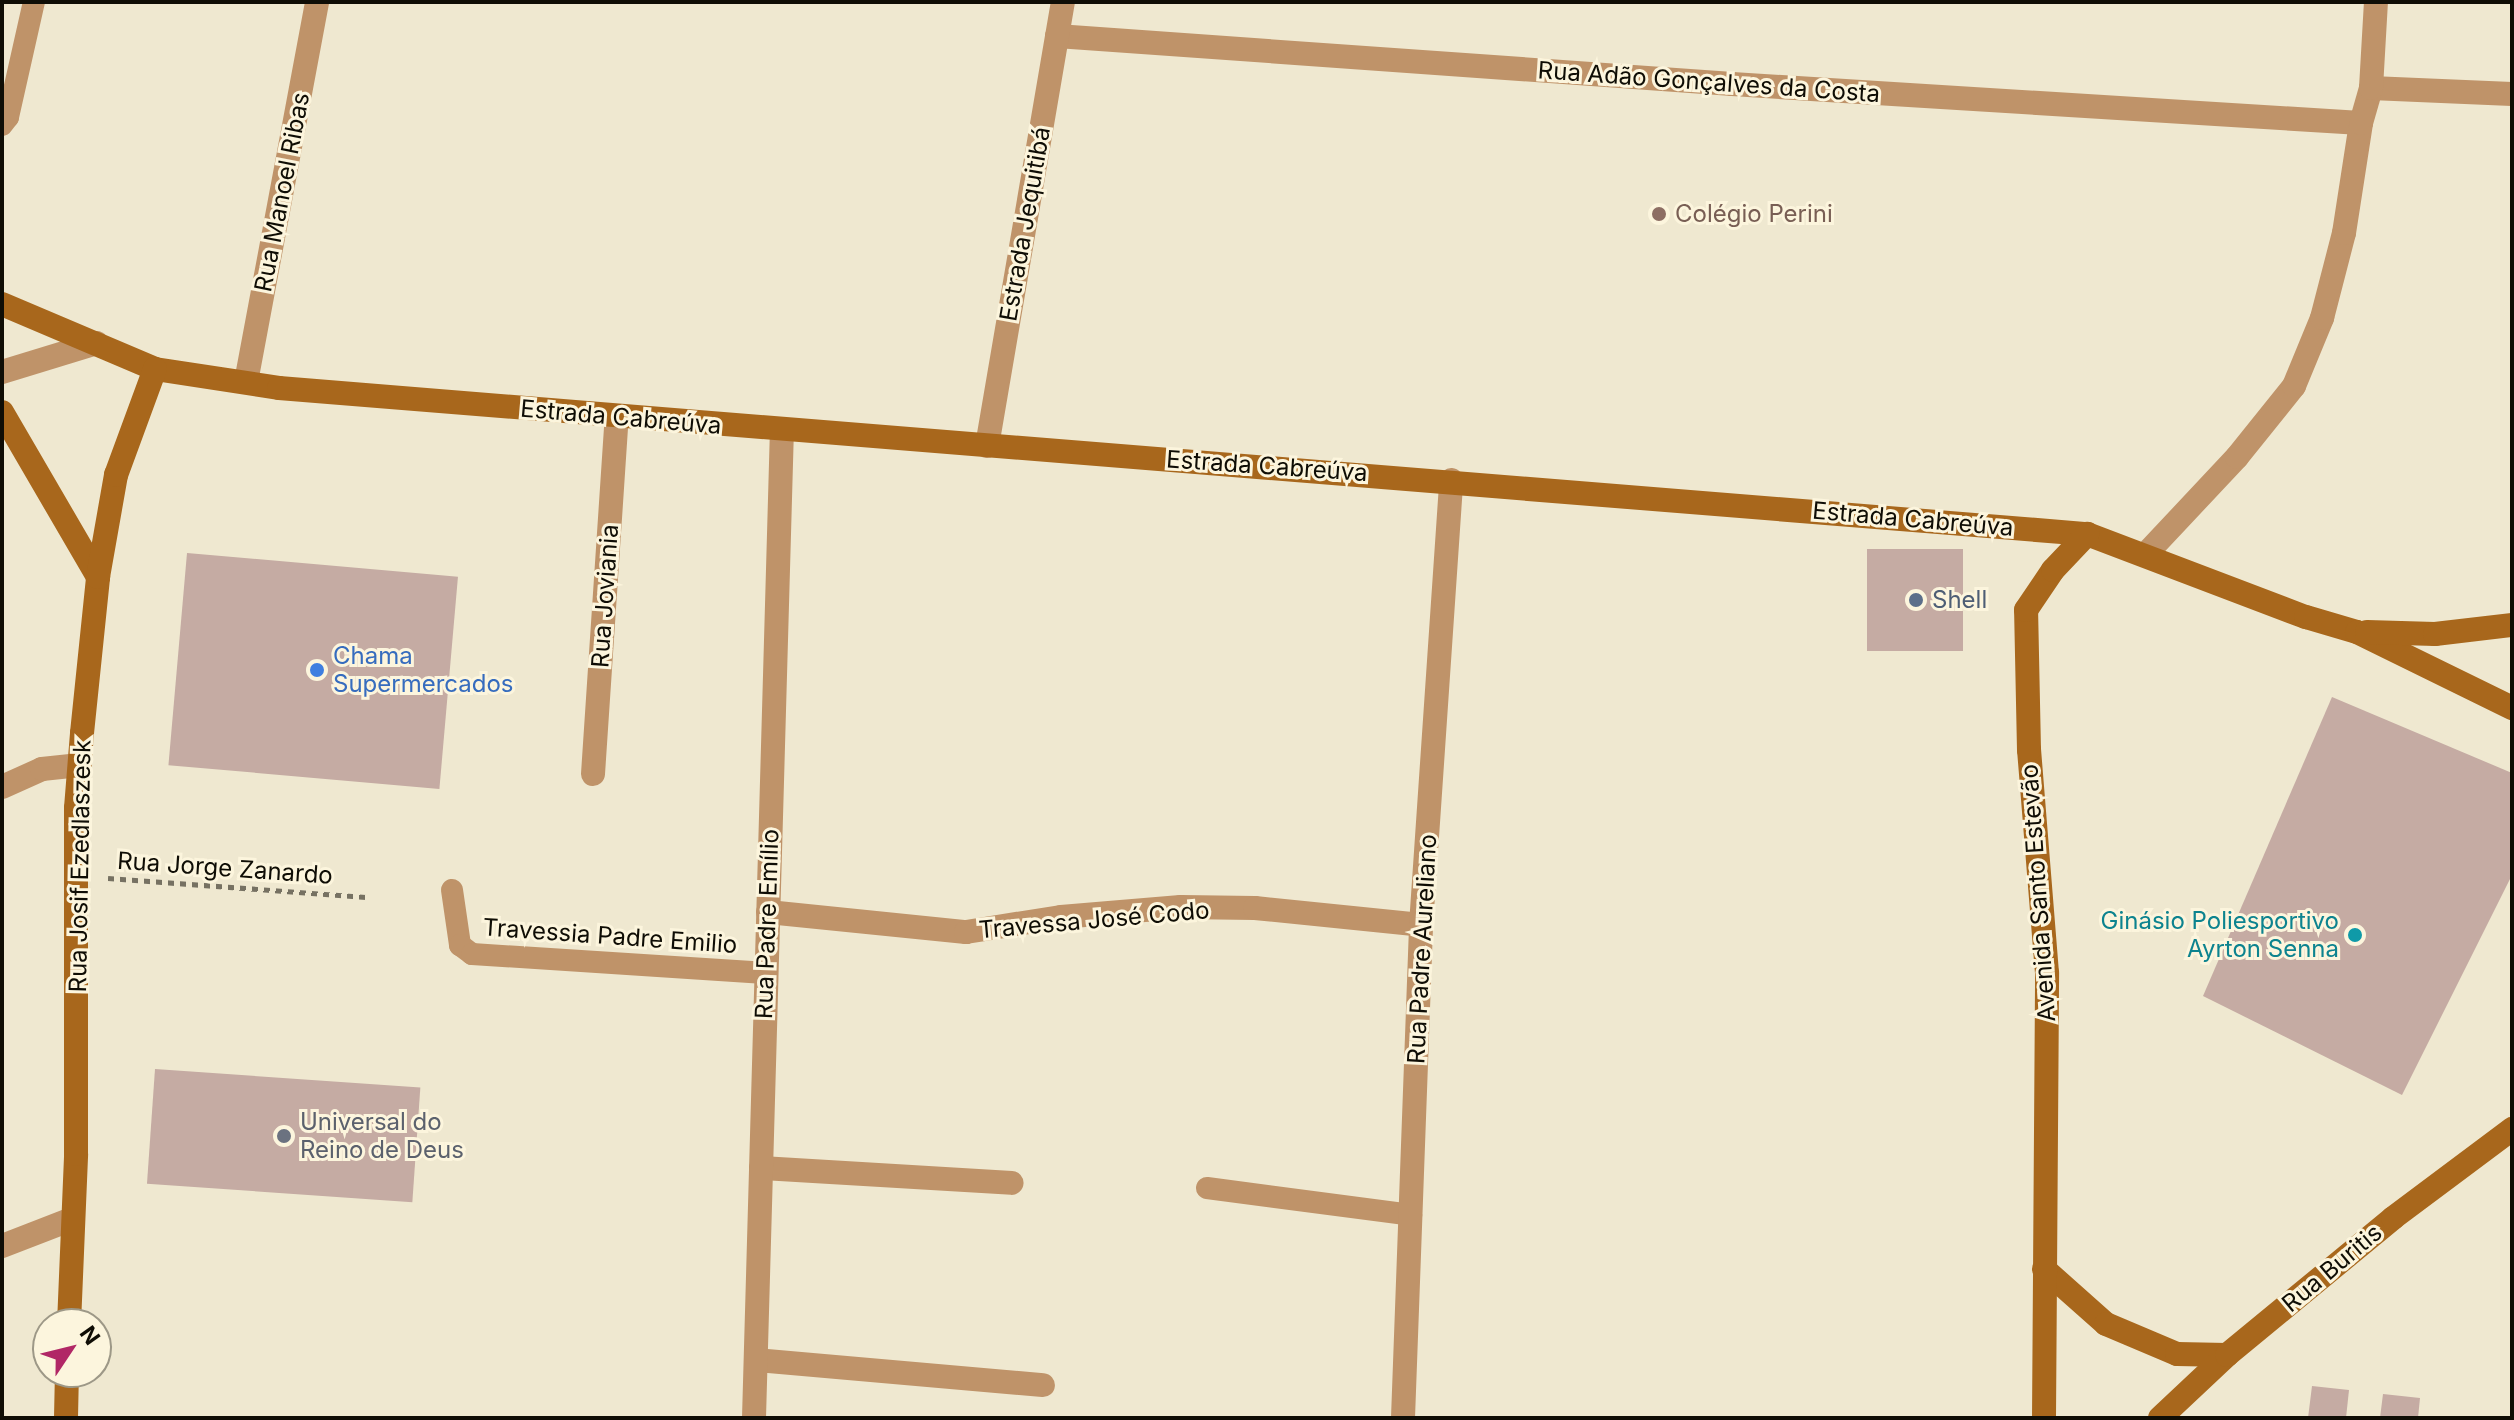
<!DOCTYPE html>
<meta charset="utf-8">
<style>
body{margin:0}
#map{position:relative;width:2514px;height:1420px;overflow:hidden;background:#efe8d0;font-family:Inter,sans-serif}
div>[style]{position:absolute}
[style*='--x']{left:calc(var(--x)*1px);top:calc(var(--y)*1px);width:calc(var(--w)*1px);rotate:calc(var(--a)*1deg)}
.building>*{inset:0;background:#c5aba3;transform-origin:0 0}
.path>*{height:5px;margin-top:-2.5px;transform-origin:0;background:repeating-linear-gradient(90deg,#767162 0 6px,transparent 0 12px)}
.lane>*{height:22px;margin:-11px;padding:0 11px;transform-origin:11px;border-radius:11px;background:#bf9369}
.street>*{height:24px;margin:-12px;padding:0 12px;transform-origin:12px;border-radius:12px;background:#bf9369}
.secondary>*{height:24px;margin:-12px;padding:0 12px;transform-origin:12px;border-radius:12px;background:#a8671c}
.dots>*{width:22px;height:22px;translate:-50% -50%;box-sizing:border-box;border:4px solid #fcf5dd;border-radius:50%}
span{translate:-50% -50%;white-space:nowrap;text-align:center;line-height:1.15;-webkit-text-stroke:6px #fcf5dd;paint-order:stroke}
.street-label{font-size:24px;color:#0f0d05}
.education-label{font-size:24px;color:#785e54}
.left{translate:0 -50%;text-align:left}
.service-label{font-size:24px;color:#4e5e75}
.shop-label{font-size:24px;color:#366cbe}
.culture-label{font-size:24px;color:#0d838f}
.right{translate:-100% -50%;text-align:right}
.worship-label{font-size:24px;color:#5b616d}
.frame{position:absolute;inset:0;border:4px solid #0f0d05;pointer-events:none}
.north{position:absolute;left:32px;top:1308px;width:80px;height:80px;box-sizing:border-box;background:#fcf5dd;border:2px solid #9d9887;border-radius:50%;rotate:55deg;font-size:22px;font-weight:700;line-height:32px;text-align:center;color:#0f0d05}
.north::after{content:'';display:block;margin:auto;width:28px;height:36px;background:#b12766;clip-path:polygon(50% 0,100% 100%,50% 72%,0 100%)}
</style>
<div id="map">
<div class="building">
<div style="left:1867px;top:549px;width:96px;height:102px"></div>
<div style="left:187px;top:553px;width:272px;height:213px;rotate:5deg"></div>
<div style="clip-path:polygon(2332px 697px,2512px 773px,2512px 875px,2402px 1095px,2203px 996px)"></div>
<div style="left:155px;top:1069px;width:266px;height:115px;rotate:4deg"></div>
<div style="clip-path:polygon(2312px 1386px,2349px 1390px,2346px 1418px,2308px 1418px)"></div>
<div style="clip-path:polygon(2383px 1394px,2420px 1398px,2418px 1418px,2380px 1418px)"></div>
</div>
<div class="path">
<div style="--x:108;--y:878;--w:262;--a:4.2"></div>
</div>
<div class="lane">
<div style="--x:2;--y:125;--w:10;--a:-53"></div>
<div style="--x:8;--y:117;--w:118;--a:-77.3"></div>
<div style="--x:452;--y:890;--w:56;--a:81.7"></div>
<div style="--x:460;--y:945;--w:15;--a:37"></div>
<div style="--x:472;--y:954;--w:295;--a:3.7"></div>
<div style="--x:1207;--y:1188;--w:206;--a:7.5"></div>
</div>
<div class="street">
<div style="--x:1057;--y:36;--w:677;--a:4.07"></div>
<div style="--x:1732;--y:84;--w:630;--a:3.55"></div>
<div style="--x:2371;--y:88;--w:141;--a:2.4"></div>
<div style="--x:2;--y:372;--w:99;--a:-17"></div>
<div style="--x:246;--y:382;--w:387;--a:-79.4"></div>
<div style="--x:987;--y:446;--w:450;--a:-80.3"></div>
<div style="--x:2146;--y:554;--w:133;--a:-46.8"></div>
<div style="--x:2237;--y:457;--w:91;--a:-51.2"></div>
<div style="--x:2294;--y:386;--w:74;--a:-67.6"></div>
<div style="--x:2322;--y:318;--w:88;--a:-75.5"></div>
<div style="--x:2344;--y:233;--w:111;--a:-81.2"></div>
<div style="--x:2361;--y:123;--w:36;--a:-74"></div>
<div style="--x:2371;--y:88;--w:86;--a:-86.7"></div>
<div style="--x:593;--y:774;--w:358;--a:-86.2"></div>
<div style="--x:2;--y:787;--w:44;--a:-24.2"></div>
<div style="--x:42;--y:769;--w:38;--a:-6"></div>
<div style="--x:768;--y:912;--w:199;--a:5.8"></div>
<div style="--x:966;--y:932;--w:96;--a:-9"></div>
<div style="--x:1061;--y:917;--w:120;--a:-4.8"></div>
<div style="--x:1181;--y:907;--w:74;--a:0.8"></div>
<div style="--x:1255;--y:908;--w:167;--a:5.8"></div>
<div style="--x:761;--y:1168;--w:251;--a:3.4"></div>
<div style="--x:2;--y:1246;--w:75;--a:-21.1"></div>
<div style="--x:756;--y:1360;--w:288;--a:5"></div>
<div style="--x:754;--y:1418;--w:987;--a:-88.38"></div>
<div style="--x:1403;--y:1418;--w:493;--a:-87.9"></div>
<div style="--x:1421;--y:925;--w:446;--a:-86.1"></div>
</div>
<div class="secondary">
<div style="--x:2;--y:304;--w:166;--a:23"></div>
<div style="--x:155;--y:369;--w:125;--a:8.7"></div>
<div style="--x:279;--y:388;--w:1814;--a:4.62"></div>
<div style="--x:2087;--y:534;--w:234;--a:20.8"></div>
<div style="--x:2306;--y:617;--w:53;--a:16.4"></div>
<div style="--x:2357;--y:632;--w:173;--a:26.1"></div>
<div style="--x:2;--y:412;--w:191;--a:59.8"></div>
<div style="--x:2367;--y:632;--w:68;--a:1.7"></div>
<div style="--x:2435;--y:634;--w:78;--a:-6.7"></div>
<div style="--x:2044;--y:1269;--w:83;--a:41.6"></div>
<div style="--x:2106;--y:1324;--w:77;--a:22.9"></div>
<div style="--x:2177;--y:1354;--w:50;--a:1.1"></div>
<div style="--x:69;--y:1324;--w:170;--a:-87.6"></div>
<div style="--x:76;--y:1154;--w:346;--a:-90"></div>
<div style="--x:76;--y:808;--w:75;--a:-85.4"></div>
<div style="--x:82;--y:733;--w:157;--a:-84.1"></div>
<div style="--x:98;--y:577;--w:104;--a:-80"></div>
<div style="--x:116;--y:475;--w:113;--a:-69.8"></div>
<div style="--x:66;--y:1418;--w:46;--a:-88.8"></div>
<div style="--x:2044;--y:1418;--w:445;--a:-89.6"></div>
<div style="--x:2047;--y:973;--w:224;--a:-94.6"></div>
<div style="--x:2029;--y:750;--w:140;--a:-91.2"></div>
<div style="--x:2026;--y:610;--w:48;--a:-56"></div>
<div style="--x:2053;--y:570;--w:50;--a:-46.6"></div>
<div style="--x:2160;--y:1418;--w:92;--a:-43.2"></div>
<div style="--x:2227;--y:1355;--w:215;--a:-39.5"></div>
<div style="--x:2393;--y:1218;--w:149;--a:-36.8"></div>
</div>
<div class="dots">
<div style="left:1659px;top:214px;background:#8d6e63"></div>
<div style="left:1916px;top:600px;background:#5c6f8a"></div>
<div style="left:317px;top:670px;background:#3f7fe0"></div>
<div style="left:2355px;top:935px;background:#0f9aa8"></div>
<div style="left:284px;top:1136px;background:#6b7280"></div>
</div>
<div class="street-label">
<span style="left:1709px;top:82px;rotate:4deg">Rua Adão Gonçalves da Costa</span>
<span style="left:282px;top:192px;rotate:-79deg">Rua Manoel Ribas</span>
<span style="left:1025px;top:224px;rotate:-80deg">Estrada Jequitibá</span>
<span style="left:621px;top:417px;rotate:5deg">Estrada Cabreúva</span>
<span style="left:1267px;top:466px;rotate:4deg">Estrada Cabreúva</span>
<span style="left:1913px;top:519px;rotate:5deg">Estrada Cabreúva</span>
<span style="left:605px;top:596px;rotate:-86deg">Rua Joviania</span>
<span style="left:80px;top:866px;rotate:-89deg">Rua Josif Ezedlaszesk</span>
<span style="left:225px;top:868px;rotate:4deg">Rua Jorge Zanardo</span>
<span style="left:2038px;top:893px;rotate:-94deg">Avenida Santo Estevão</span>
<span style="left:1094px;top:920px;rotate:-5deg">Travessa José Codo</span>
<span style="left:767px;top:924px;rotate:-88deg">Rua Padre Emílio</span>
<span style="left:610px;top:936px;rotate:4deg">Travessia Padre Emilio</span>
<span style="left:1422px;top:949px;rotate:-87deg">Rua Padre Aureliano</span>
<span style="left:2332px;top:1268px;rotate:-40deg">Rua Buritis</span>
</div>
<div class="education-label">
<span class="left" style="left:1675px;top:214px">Colégio Perini</span>
</div>
<div class="service-label">
<span class="left" style="left:1932px;top:600px">Shell</span>
</div>
<div class="shop-label">
<span class="left" style="left:333px;top:670px">Chama<br>Supermercados</span>
</div>
<div class="culture-label">
<span class="right" style="left:2339px;top:935px">Ginásio Poliesportivo<br>Ayrton Senna</span>
</div>
<div class="worship-label">
<span class="left" style="left:300px;top:1136px">Universal do<br>Reino de Deus</span>
</div>
<div class="frame"></div>
<div class="north">N</div>
</div>
